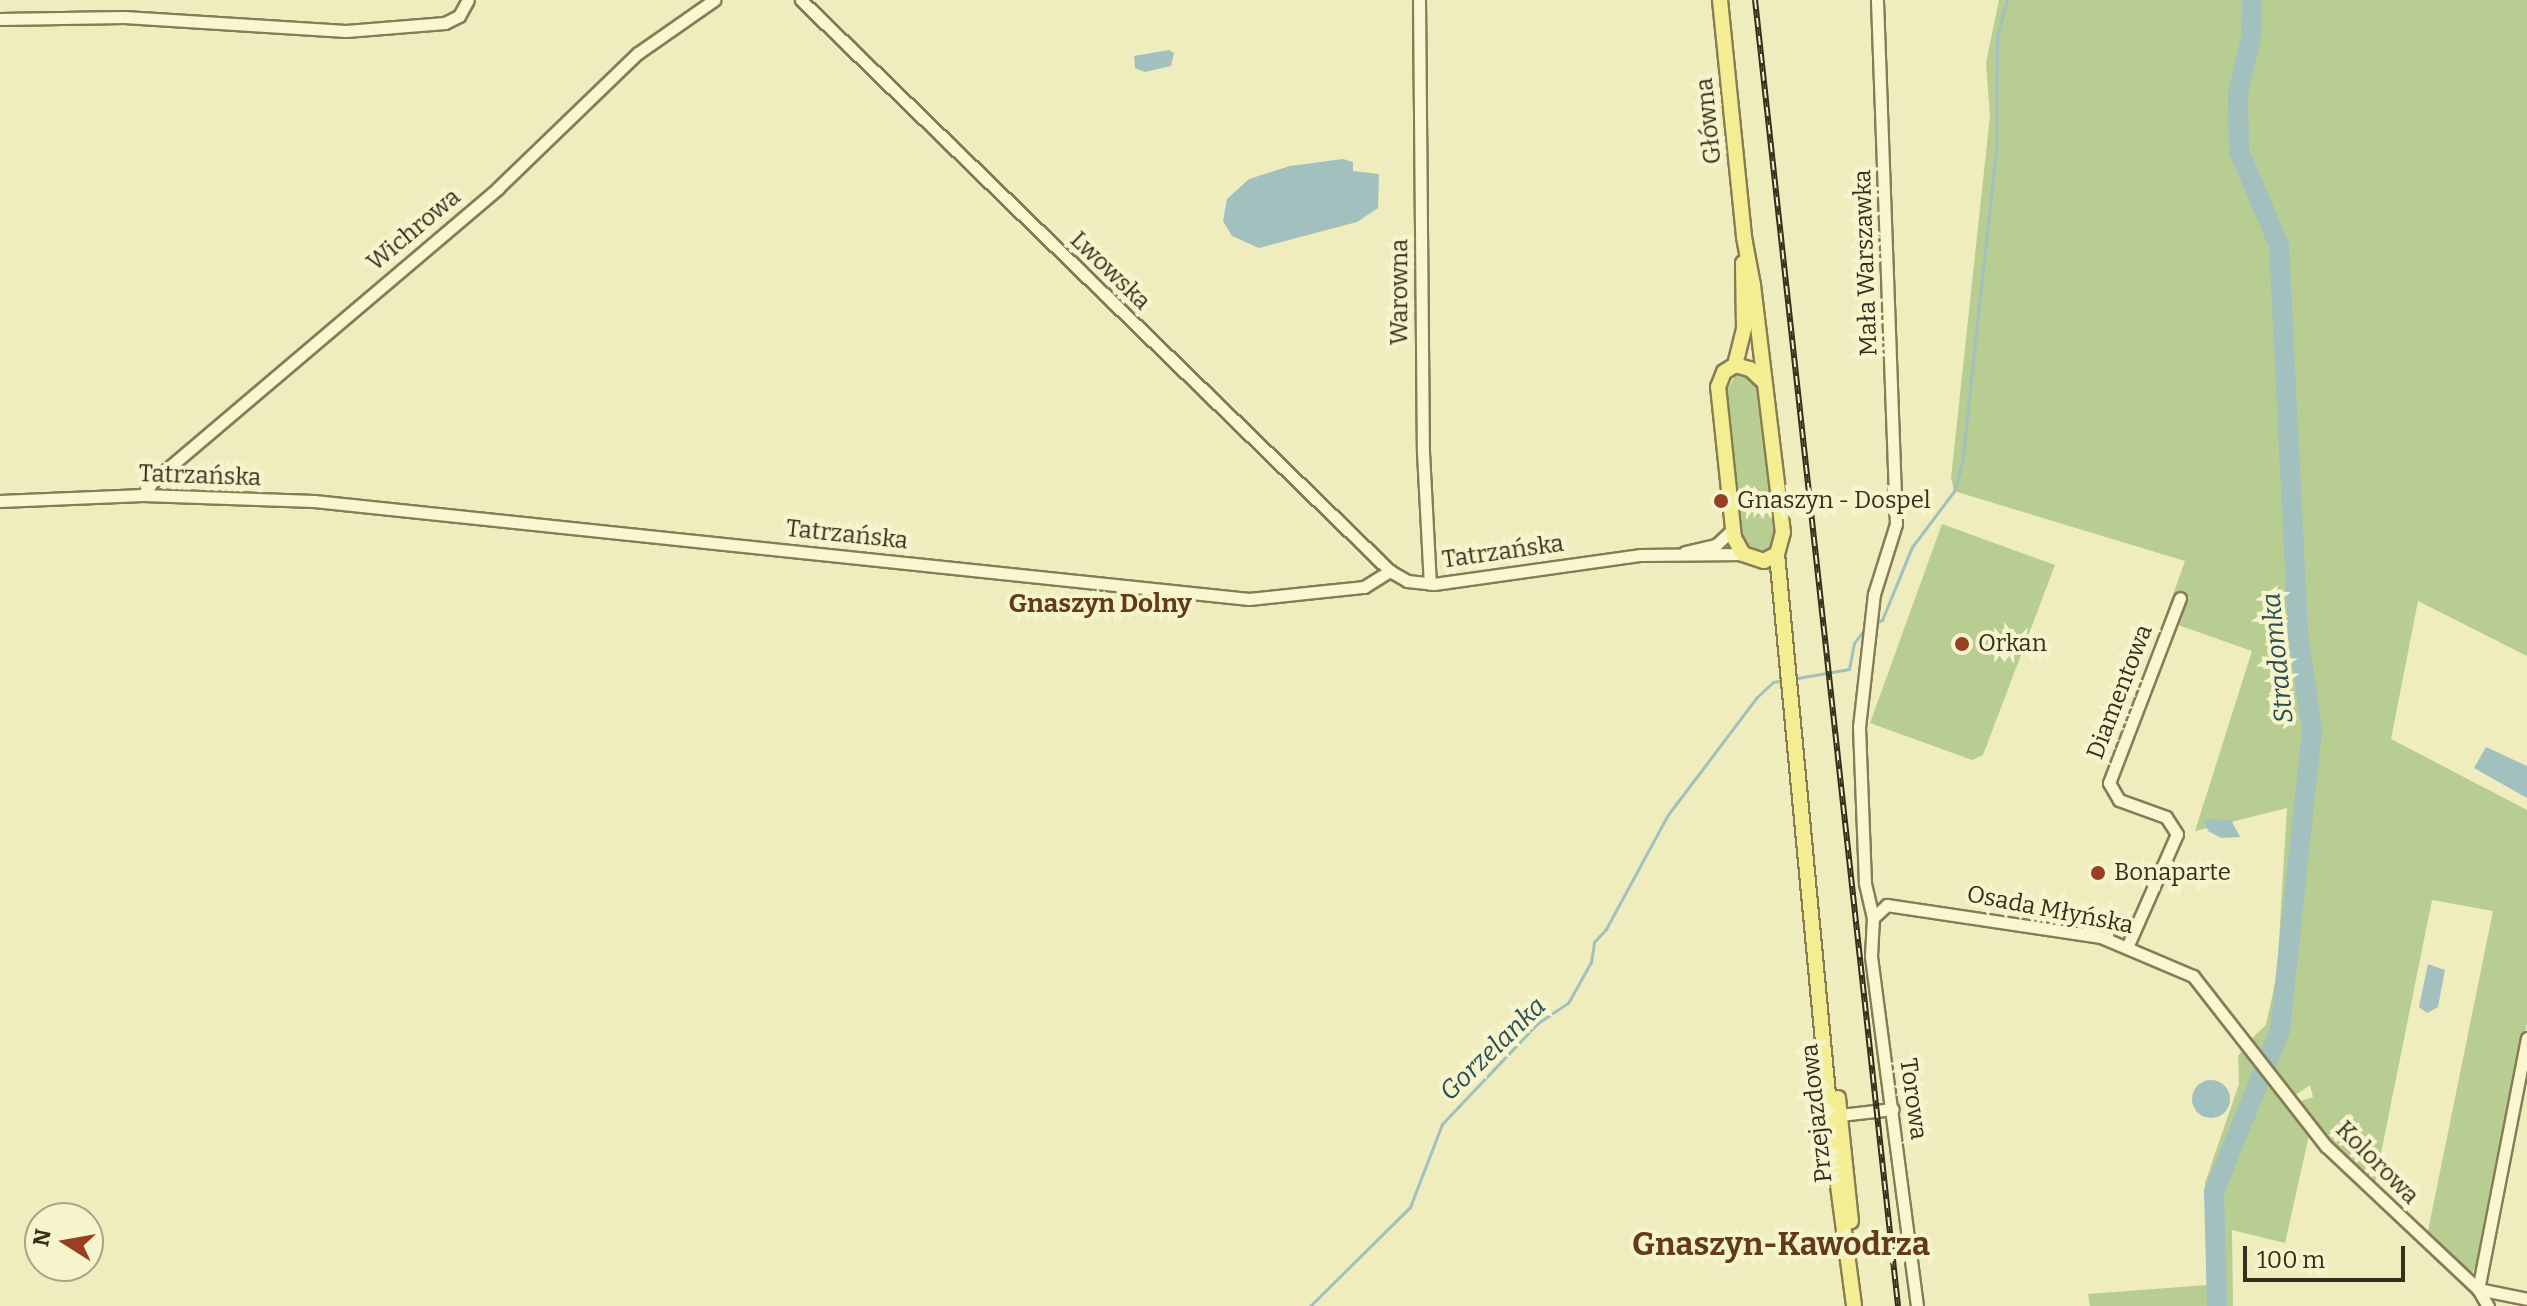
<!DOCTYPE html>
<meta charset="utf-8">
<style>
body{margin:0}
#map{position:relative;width:2527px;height:1306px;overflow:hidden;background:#efecbd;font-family:Bitter,serif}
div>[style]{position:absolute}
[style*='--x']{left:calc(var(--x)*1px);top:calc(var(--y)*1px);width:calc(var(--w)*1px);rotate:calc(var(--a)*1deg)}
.green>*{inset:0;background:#b7cd91}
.water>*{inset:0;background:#a1c0be}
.round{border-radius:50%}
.stream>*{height:3px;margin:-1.5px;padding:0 1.5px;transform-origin:1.5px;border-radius:1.5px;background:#a1c0be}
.river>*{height:20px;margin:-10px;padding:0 10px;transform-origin:10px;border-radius:10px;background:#a1c0be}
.roads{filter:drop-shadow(2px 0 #877c56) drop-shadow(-2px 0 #877c56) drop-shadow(0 2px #877c56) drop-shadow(0 -2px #877c56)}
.minor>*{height:11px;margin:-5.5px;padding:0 5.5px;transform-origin:5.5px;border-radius:5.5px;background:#faf7d0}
.major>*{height:14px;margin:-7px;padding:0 7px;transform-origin:7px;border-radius:7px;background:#f4ee92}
.rail>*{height:6px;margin-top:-3px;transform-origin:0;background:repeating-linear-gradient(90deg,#f6f4cc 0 9px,#362e1b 0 18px);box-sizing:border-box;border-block:2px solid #362e1b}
.dots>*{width:22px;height:22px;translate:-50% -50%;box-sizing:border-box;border:4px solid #f6f4cc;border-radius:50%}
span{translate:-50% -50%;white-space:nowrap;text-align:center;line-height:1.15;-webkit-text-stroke:8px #f6f4cc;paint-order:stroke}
.street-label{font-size:24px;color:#362e1b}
.poi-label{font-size:24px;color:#362e1b}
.left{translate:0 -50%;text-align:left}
.neighbourhood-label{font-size:26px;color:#633b19;font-weight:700}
.water-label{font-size:26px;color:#2a4e56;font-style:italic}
.district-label{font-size:32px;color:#633b19;font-weight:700}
.north{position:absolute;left:24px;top:1202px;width:80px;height:80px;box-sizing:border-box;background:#f6f4cc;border:2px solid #a9a585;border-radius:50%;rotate:281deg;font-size:22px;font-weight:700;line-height:32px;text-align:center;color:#362e1b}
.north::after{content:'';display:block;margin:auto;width:28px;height:36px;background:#974024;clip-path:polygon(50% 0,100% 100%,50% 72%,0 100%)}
.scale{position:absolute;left:2243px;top:1246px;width:162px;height:36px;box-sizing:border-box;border:4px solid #362e1b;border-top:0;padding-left:10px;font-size:24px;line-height:28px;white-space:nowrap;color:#362e1b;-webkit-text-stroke:6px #f6f4cc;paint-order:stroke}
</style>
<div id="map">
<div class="green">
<div style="clip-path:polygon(1999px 0,2527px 0,2527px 656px,2418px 601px,2391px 739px,2527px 810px,2527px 1022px,2485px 1250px,2472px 1273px,2427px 1236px,2493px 911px,2432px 900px,2374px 1188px,2295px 1103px,2313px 1097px,2310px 1085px,2291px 1098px,2250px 1040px,2266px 1025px,2277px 974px,2287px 808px,2195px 831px,2252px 651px,2164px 620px,2185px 561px,1954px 491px,1951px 478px,1990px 116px,1986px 63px)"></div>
<div style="clip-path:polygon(1738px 371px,1749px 374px,1759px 389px,1777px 530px,1768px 553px,1746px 545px,1739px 525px,1723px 397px)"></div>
<div style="clip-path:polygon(1942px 524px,2055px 565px,1983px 755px,1972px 760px,1870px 723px)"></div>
<div style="clip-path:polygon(2244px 1048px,2309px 1135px,2285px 1243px,2232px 1230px,2233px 1306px,2090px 1306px,2088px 1294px,2207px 1285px,2205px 1183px,2239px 1084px,2238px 1056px)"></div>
</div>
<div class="water">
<div style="clip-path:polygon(1169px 50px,1174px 53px,1171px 66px,1145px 72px,1135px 68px,1134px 56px)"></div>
<div style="clip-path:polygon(1343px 159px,1353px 162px,1353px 171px,1379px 174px,1378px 208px,1357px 222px,1259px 248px,1232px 236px,1223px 221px,1227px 199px,1249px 179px,1290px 166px)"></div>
<div style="clip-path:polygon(2486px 747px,2527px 766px,2527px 798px,2474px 768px)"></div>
<div style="clip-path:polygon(2204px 819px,2231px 820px,2240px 837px,2221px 838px,2208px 831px)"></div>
<div style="clip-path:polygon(2428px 964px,2445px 970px,2438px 1007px,2427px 1013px,2419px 1007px)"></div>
<div class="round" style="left:2192px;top:1080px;width:38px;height:38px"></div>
</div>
<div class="stream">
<div style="--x:1875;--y:623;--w:8;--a:-23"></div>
<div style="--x:1882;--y:620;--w:79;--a:-67.7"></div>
<div style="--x:1912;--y:547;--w:70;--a:-53.1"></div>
<div style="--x:1954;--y:491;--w:29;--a:-74"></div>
<div style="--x:1962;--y:463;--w:315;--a:-83.8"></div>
<div style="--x:1996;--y:150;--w:113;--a:-89.5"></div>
<div style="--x:1997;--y:37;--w:38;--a:-75"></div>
<div style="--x:1792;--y:679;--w:58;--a:-10"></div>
<div style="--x:1849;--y:669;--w:26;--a:-79"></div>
<div style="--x:1854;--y:643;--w:23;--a:-52"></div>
<div style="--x:1310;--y:1306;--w:141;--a:-44.7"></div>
<div style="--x:1410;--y:1207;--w:89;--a:-68.9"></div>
<div style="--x:1442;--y:1124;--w:139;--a:-46.5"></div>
<div style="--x:1538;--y:1023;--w:36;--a:-34"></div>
<div style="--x:1568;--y:1003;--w:47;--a:-60.7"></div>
<div style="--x:1591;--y:962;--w:20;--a:-81"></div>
<div style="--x:1594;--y:942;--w:18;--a:-47"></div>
<div style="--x:1606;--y:929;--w:128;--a:-61.6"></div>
<div style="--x:1667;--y:816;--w:149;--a:-52.9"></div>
<div style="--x:1757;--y:697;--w:22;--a:-43"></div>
<div style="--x:1773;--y:682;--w:12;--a:-9"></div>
</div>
<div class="river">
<div style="--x:2217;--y:1306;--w:114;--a:-91.5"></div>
<div style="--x:2214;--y:1192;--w:175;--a:-67.8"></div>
<div style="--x:2280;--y:1030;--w:302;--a:-83.9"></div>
<div style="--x:2312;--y:730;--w:98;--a:-98.2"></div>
<div style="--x:2298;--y:633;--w:388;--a:-92.8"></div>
<div style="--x:2279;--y:245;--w:102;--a:-113.1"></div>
<div style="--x:2239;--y:151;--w:57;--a:-91"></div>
<div style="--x:2238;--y:94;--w:58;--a:-77.2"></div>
<div style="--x:2251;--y:37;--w:37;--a:-88"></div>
</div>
<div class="roads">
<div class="minor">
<div style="--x:801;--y:0;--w:820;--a:44.11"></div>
<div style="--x:1390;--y:571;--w:20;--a:30"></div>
<div style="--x:1407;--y:581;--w:27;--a:6"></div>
<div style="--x:1434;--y:584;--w:209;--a:-8"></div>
<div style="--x:1641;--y:555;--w:102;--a:-0.6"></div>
<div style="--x:1419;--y:0;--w:452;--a:89.5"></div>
<div style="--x:1423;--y:452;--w:132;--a:87"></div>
<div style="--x:0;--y:19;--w:124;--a:-0.9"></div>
<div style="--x:124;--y:17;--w:222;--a:3.6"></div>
<div style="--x:346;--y:31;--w:99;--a:-4.6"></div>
<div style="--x:445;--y:23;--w:16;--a:-27"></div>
<div style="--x:459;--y:16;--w:18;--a:-61"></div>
<div style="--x:143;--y:495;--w:17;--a:-54"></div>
<div style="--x:153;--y:481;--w:453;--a:-40.3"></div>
<div style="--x:498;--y:188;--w:194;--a:-44"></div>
<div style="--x:638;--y:53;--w:93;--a:-34.9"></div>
<div style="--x:0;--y:501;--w:143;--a:-2.4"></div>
<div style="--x:143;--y:495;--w:171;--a:2"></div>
<div style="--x:314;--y:501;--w:940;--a:5.98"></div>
<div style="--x:1249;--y:599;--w:116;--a:-6"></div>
<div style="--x:1364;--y:587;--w:31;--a:-32"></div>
<div style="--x:1685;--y:552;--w:32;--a:-13"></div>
<div style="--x:1716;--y:545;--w:23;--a:-43"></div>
<div style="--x:1873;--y:918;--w:36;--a:-103"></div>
<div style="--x:1865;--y:883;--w:156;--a:-92.2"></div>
<div style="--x:1859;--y:727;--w:134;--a:-83.6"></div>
<div style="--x:1874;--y:594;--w:73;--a:-72.6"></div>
<div style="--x:1896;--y:524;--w:524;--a:-92.08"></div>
<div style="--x:2128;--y:945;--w:121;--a:-66.2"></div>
<div style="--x:2177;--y:834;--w:20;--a:-123"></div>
<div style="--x:2166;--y:817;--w:50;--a:-160.1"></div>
<div style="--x:2119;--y:800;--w:20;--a:-120"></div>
<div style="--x:2109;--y:783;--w:198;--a:-69"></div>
<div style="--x:2527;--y:1038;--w:256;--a:101"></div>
<div style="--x:2478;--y:1289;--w:50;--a:11.5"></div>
<div style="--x:1840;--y:1115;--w:53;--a:-6.5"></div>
<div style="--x:1917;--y:1306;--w:353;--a:-97.5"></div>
<div style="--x:1871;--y:956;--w:38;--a:-87"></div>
<div style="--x:1873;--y:918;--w:19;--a:-43"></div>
<div style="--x:1887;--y:905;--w:216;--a:8.5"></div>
<div style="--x:2101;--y:937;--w:100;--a:23"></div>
<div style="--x:2193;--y:976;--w:216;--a:52"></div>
<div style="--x:2326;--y:1146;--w:209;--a:43.3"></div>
<div style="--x:2478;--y:1289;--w:20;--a:60"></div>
</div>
<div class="major">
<div style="--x:1720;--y:0;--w:238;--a:84.2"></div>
<div style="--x:1744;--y:237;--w:49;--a:79.4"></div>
<div style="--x:1753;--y:285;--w:249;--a:83.1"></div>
<div style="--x:1783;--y:532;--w:23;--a:105"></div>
<div style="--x:1777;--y:554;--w:15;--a:152"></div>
<div style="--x:1764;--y:561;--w:22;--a:-162"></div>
<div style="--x:1743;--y:554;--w:18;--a:-119"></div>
<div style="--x:1734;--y:538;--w:152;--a:-96"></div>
<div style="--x:1718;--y:387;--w:16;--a:-68"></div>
<div style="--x:1724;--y:372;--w:13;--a:-32"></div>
<div style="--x:1735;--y:365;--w:16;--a:15"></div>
<div style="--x:1750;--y:369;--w:19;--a:43"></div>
<div style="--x:1735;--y:365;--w:38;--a:-76"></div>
<div style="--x:1744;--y:328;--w:65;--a:-90.9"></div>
<div style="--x:1777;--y:554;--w:597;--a:84.61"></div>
<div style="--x:1833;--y:1148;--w:159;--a:82.4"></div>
<div style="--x:1838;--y:1098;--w:124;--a:84"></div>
</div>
</div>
<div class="rail">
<div style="--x:1755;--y:0;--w:1314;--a:83.75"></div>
</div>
<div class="dots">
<div style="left:1721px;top:501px;background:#974024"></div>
<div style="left:1962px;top:644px;background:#974024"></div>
<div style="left:2098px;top:873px;background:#974024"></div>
</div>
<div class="street-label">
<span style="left:1709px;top:121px;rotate:-96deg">Główna</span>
<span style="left:414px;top:230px;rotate:-40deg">Wichrowa</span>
<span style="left:1866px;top:263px;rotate:-92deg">Mała Warszawka</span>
<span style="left:1110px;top:271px;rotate:44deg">Lwowska</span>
<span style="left:1400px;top:292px;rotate:-90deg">Warowna</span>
<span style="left:200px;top:476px;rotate:2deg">Tatrzańska</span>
<span style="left:847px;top:535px;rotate:6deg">Tatrzańska</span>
<span style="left:1503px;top:552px;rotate:-8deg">Tatrzańska</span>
<span style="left:2120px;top:692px;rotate:-69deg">Diamentowa</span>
<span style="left:2050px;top:910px;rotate:11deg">Osada Młyńska</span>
<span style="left:1913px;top:1099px;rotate:82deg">Torowa</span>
<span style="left:1817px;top:1113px;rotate:-96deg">Przejazdowa</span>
<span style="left:2377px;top:1163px;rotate:45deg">Kolorowa</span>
</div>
<div class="poi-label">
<span class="left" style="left:1737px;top:501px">Gnaszyn - Dospel</span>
<span class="left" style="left:1978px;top:644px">Orkan</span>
<span class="left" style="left:2114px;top:873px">Bonaparte</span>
</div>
<div class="neighbourhood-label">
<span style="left:1100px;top:604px">Gnaszyn Dolny</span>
</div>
<div class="water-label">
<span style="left:2278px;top:658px;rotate:-96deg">Stradomka</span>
<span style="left:1493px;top:1049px;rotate:-44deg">Gorzelanka</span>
</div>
<div class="district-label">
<span style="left:1781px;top:1244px">Gnaszyn-Kawodrza</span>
</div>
<div class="north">N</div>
<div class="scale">100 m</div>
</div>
